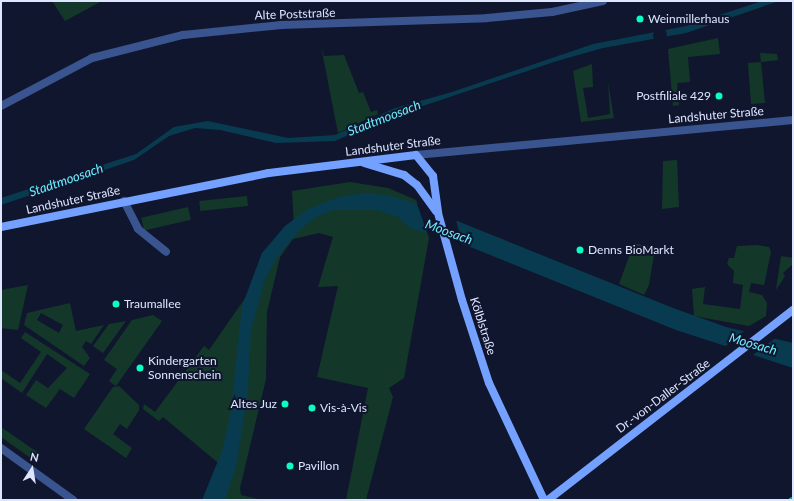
<!DOCTYPE html>
<meta charset="utf-8">
<style>
body{margin:0}
#map{position:relative;width:794px;height:501px;overflow:hidden;background:#10162e;font-family:Lato,sans-serif}
div>[style]{position:absolute}
[style*='--x']{left:calc(var(--x)*1px);top:calc(var(--y)*1px);width:calc(var(--w)*1px);rotate:calc(var(--a)*1deg)}
.green>*{inset:0;background:#13382a;transform-origin:0 0}
.water>*{inset:0;background:#083b4f}
.pier>*{inset:0;background:#10162e}
.round{border-radius:50%}
.street>*{height:8px;margin:-4px;padding:0 4px;transform-origin:4px;border-radius:4px;background:#39548f}
.secondary>*{height:8px;margin:-4px;padding:0 4px;transform-origin:4px;border-radius:4px;background:#74a1ff}
.rail>*{height:4.5px;margin-top:-2.25px;transform-origin:0;background:repeating-linear-gradient(90deg,#10162e 0 9px,#09ffc1 0 18px);box-sizing:border-box;border-block:1px solid #09ffc1}
.dots>*{width:11px;height:11px;translate:-50% -50%;box-sizing:border-box;border:2px solid #10162e;border-radius:50%}
span{translate:-50% -50%;white-space:nowrap;text-align:center;line-height:1.15;-webkit-text-stroke:4px #10162e;paint-order:stroke}
.street-label{font-size:12px;color:#dde5ff}
.poi-label{font-size:12px;color:#dde5ff}
.left{translate:0 -50%;text-align:left}
.right{translate:-100% -50%;text-align:right}
.water-label{font-size:13px;color:#6beeff;font-style:italic}
.frame{position:absolute;inset:0;border:2px solid #dde5ff;pointer-events:none}
.north{position:absolute;left:12px;top:449px;width:40px;height:40px;-webkit-text-stroke:3px #10162e;paint-order:stroke;rotate:12deg;font-size:11px;font-weight:700;line-height:16px;text-align:center;color:#dde5ff}
.north::after{content:'';display:block;margin:auto;width:14px;height:18px;background:#dde5ff;clip-path:polygon(50% 0,100% 100%,50% 72%,0 100%)}
</style>
<div id="map">
<div class="green">
<div style="clip-path:polygon(52px 1px,102px 1px,65px 21px)"></div>
<div style="clip-path:polygon(718px 38px,720px 54px,688px 57px,690px 82px,677px 83px,679px 105px,673px 106px,668px 49px)"></div>
<div style="clip-path:polygon(321px 46px,324px 56px,344px 55px,359px 93px,363px 92px,371px 112px,377px 110px,378px 114px,338px 133px)"></div>
<div style="clip-path:polygon(760px 53px,777px 54px,778px 60px,761px 62px,765px 103px,751px 104px,748px 63px,761px 62px)"></div>
<div style="clip-path:polygon(592px 64px,593px 87px,583px 88px,588px 118px,610px 114px,608px 82px,614px 118px,581px 122px,573px 71px)"></div>
<div style="clip-path:polygon(677px 160px,679px 207px,662px 209px,663px 161px)"></div>
<div style="clip-path:polygon(350px 182px,388px 188px,416px 200px,429px 238px,404px 378px,389px 388px,393px 397px,366px 500px,346px 500px,368px 388px,317px 377px,338px 286px,318px 287px,333px 237px,319px 233px,293px 239px,280px 257px,267px 312px,266px 379px,240px 488px,241px 495px,263px 500px,217px 500px,228px 471px,163px 417px,159px 421px,143px 409px,144px 404px,155px 412px,204px 346px,209px 350px,294px 228px,292px 191px)"></div>
<div style="left:247px;top:196px;width:10px;height:48px;rotate:84deg"></div>
<div style="left:188px;top:207px;width:13px;height:48px;rotate:77deg"></div>
<div style="clip-path:polygon(634px 243px,655px 248px,649px 285px,644px 295px,619px 284px)"></div>
<div style="clip-path:polygon(757px 245px,769px 247px,771px 252px,764px 285px,751px 283px,749px 292px,762px 295px,767px 303px,766px 316px,749px 326px,694px 316px,692px 289px,705px 287px,703px 304px,740px 309px,743px 285px,733px 283px,734px 271px,727px 264px,729px 258px,734px 258px,737px 246px)"></div>
<div style="clip-path:polygon(781px 256px,793px 258px,793px 264px,783px 273px,785px 276px,776px 290px)"></div>
<div style="clip-path:polygon(28px 285px,18px 330px,1px 328px,1px 290px)"></div>
<div style="clip-path:polygon(evenodd,70px 303px,76px 331px,104px 325px,91px 344px,86px 341px,82px 347px,90px 358px,84px 366px,24px 325px,27px 313px,70px 303px,41px 313px,63px 325px,59px 333px,37px 320px,41px 313px)"></div>
<div style="clip-path:polygon(153px 315px,162px 321px,116px 386px,109px 381px,117px 369px,104px 360px,132px 320px)"></div>
<div style="clip-path:polygon(126px 321px,103px 353px,93px 346px,109px 324px)"></div>
<div style="clip-path:polygon(25px 332px,90px 374px,74px 398px,60px 389px,46px 408px,26px 395px,36px 380px,48px 388px,67px 368px,47px 354px,22px 393px,1px 378px,1px 370px,20px 383px,41px 352px,21px 338px)"></div>
<div style="clip-path:polygon(119px 386px,139px 405px,139px 410px,127px 429px,120px 424px,113px 434px,132px 448px,126px 458px,84px 429px,113px 387px)"></div>
<div style="clip-path:polygon(1px 427px,37px 452px,32px 459px,1px 437px)"></div>
</div>
<div class="water">
<div style="clip-path:polygon(762px 1px,779px 1px,686px 33px,603px 48px,557px 61px,384px 119px,335px 141px,276px 143px,220px 130px,195px 128px,169px 136px,134px 160px,1px 205px,1px 198px,136px 154px,174px 127px,208px 121px,288px 138px,335px 135px,395px 108px,452px 92px,593px 44px,686px 26px)"></div>
<div style="clip-path:polygon(363px 193px,387px 195px,410px 202px,673px 308px,726px 327px,793px 343px,793px 368px,676px 330px,468px 246px,410px 228px,398px 217px,377px 210px,334px 210px,316px 217px,299px 231px,278px 256px,265px 279px,251px 330px,248px 391px,236px 467px,225px 500px,202px 500px,222px 451px,231px 411px,242px 306px,262px 253px,285px 226px,308px 209px,339px 197px)"></div>
</div>
<div class="pier">
<div class="round" style="left:653px;top:28px;width:14px;height:14px"></div>
<div style="clip-path:polygon(417px 204px,456px 220px,463px 246px,428px 235px)"></div>
<div style="clip-path:polygon(748px 328px,778px 336px,749px 358px,722px 349px)"></div>
</div>
<div class="street">
<div style="--x:1;--y:106;--w:103;--a:-27.8"></div>
<div style="--x:92;--y:58;--w:94;--a:-14.2"></div>
<div style="--x:183;--y:35;--w:99;--a:-5.8"></div>
<div style="--x:281;--y:25;--w:206;--a:-1.9"></div>
<div style="--x:487;--y:18;--w:65;--a:-5.3"></div>
<div style="--x:552;--y:12;--w:52;--a:-12.2"></div>
<div style="--x:416;--y:155;--w:379;--a:-5.3"></div>
<div style="--x:124;--y:201;--w:31;--a:63"></div>
<div style="--x:138;--y:229;--w:36;--a:39"></div>
<div style="--x:1;--y:448;--w:89;--a:35.8"></div>
</div>
<div class="secondary">
<div style="--x:364;--y:163;--w:42;--a:16.7"></div>
<div style="--x:404;--y:175;--w:16;--a:38"></div>
<div style="--x:417;--y:185;--w:32;--a:54"></div>
<div style="--x:1;--y:227;--w:273;--a:-11.4"></div>
<div style="--x:269;--y:173;--w:148;--a:-7"></div>
<div style="--x:416;--y:155;--w:27;--a:51"></div>
<div style="--x:433;--y:176;--w:37;--a:82"></div>
<div style="--x:438;--y:213;--w:90;--a:74.6"></div>
<div style="--x:462;--y:300;--w:87;--a:72"></div>
<div style="--x:489;--y:383;--w:129;--a:64.8"></div>
<div style="--x:548;--y:500;--w:310;--a:-37.8"></div>
</div>
<div class="rail">
<div style="--x:790;--y:500;--w:3;--a:-18"></div>
</div>
<div class="dots">
<div style="left:640px;top:19px;background:#09ffc1"></div>
<div style="left:719px;top:96px;background:#09ffc1"></div>
<div style="left:580px;top:250px;background:#09ffc1"></div>
<div style="left:116px;top:304px;background:#09ffc1"></div>
<div style="left:140px;top:368px;background:#09ffc1"></div>
<div style="left:285px;top:404px;background:#09ffc1"></div>
<div style="left:312px;top:408px;background:#09ffc1"></div>
<div style="left:290px;top:466px;background:#09ffc1"></div>
</div>
<div class="street-label">
<span style="left:295px;top:14px;rotate:-2deg">Alte Poststraße</span>
<span style="left:716px;top:115px;rotate:-5deg">Landshuter Straße</span>
<span style="left:393px;top:146px;rotate:-7deg">Landshuter Straße</span>
<span style="left:73px;top:200px;rotate:-12deg">Landshuter Straße</span>
<span style="left:483px;top:326px;rotate:72deg">Kölblstraße</span>
<span style="left:663px;top:396px;rotate:-37deg">Dr.-von-Daller-Straße</span>
</div>
<div class="poi-label">
<span class="left" style="left:648px;top:19px">Weinmillerhaus</span>
<span class="right" style="left:711px;top:96px">Postfiliale 429</span>
<span class="left" style="left:588px;top:250px">Denns BioMarkt</span>
<span class="left" style="left:124px;top:304px">Traumallee</span>
<span class="left" style="left:148px;top:368px">Kindergarten<br>Sonnenschein</span>
<span class="right" style="left:277px;top:404px">Altes Juz</span>
<span class="left" style="left:320px;top:408px">Vis-à-Vis</span>
<span class="left" style="left:298px;top:466px">Pavillon</span>
</div>
<div class="water-label">
<span style="left:384px;top:118px;rotate:-21deg">Stadtmoosach</span>
<span style="left:66px;top:180px;rotate:-19deg">Stadtmoosach</span>
<span style="left:449px;top:232px;rotate:20deg">Moosach</span>
<span style="left:753px;top:344px;rotate:16deg">Moosach</span>
</div>
<div class="frame"></div>
<div class="north">N</div>
</div>
